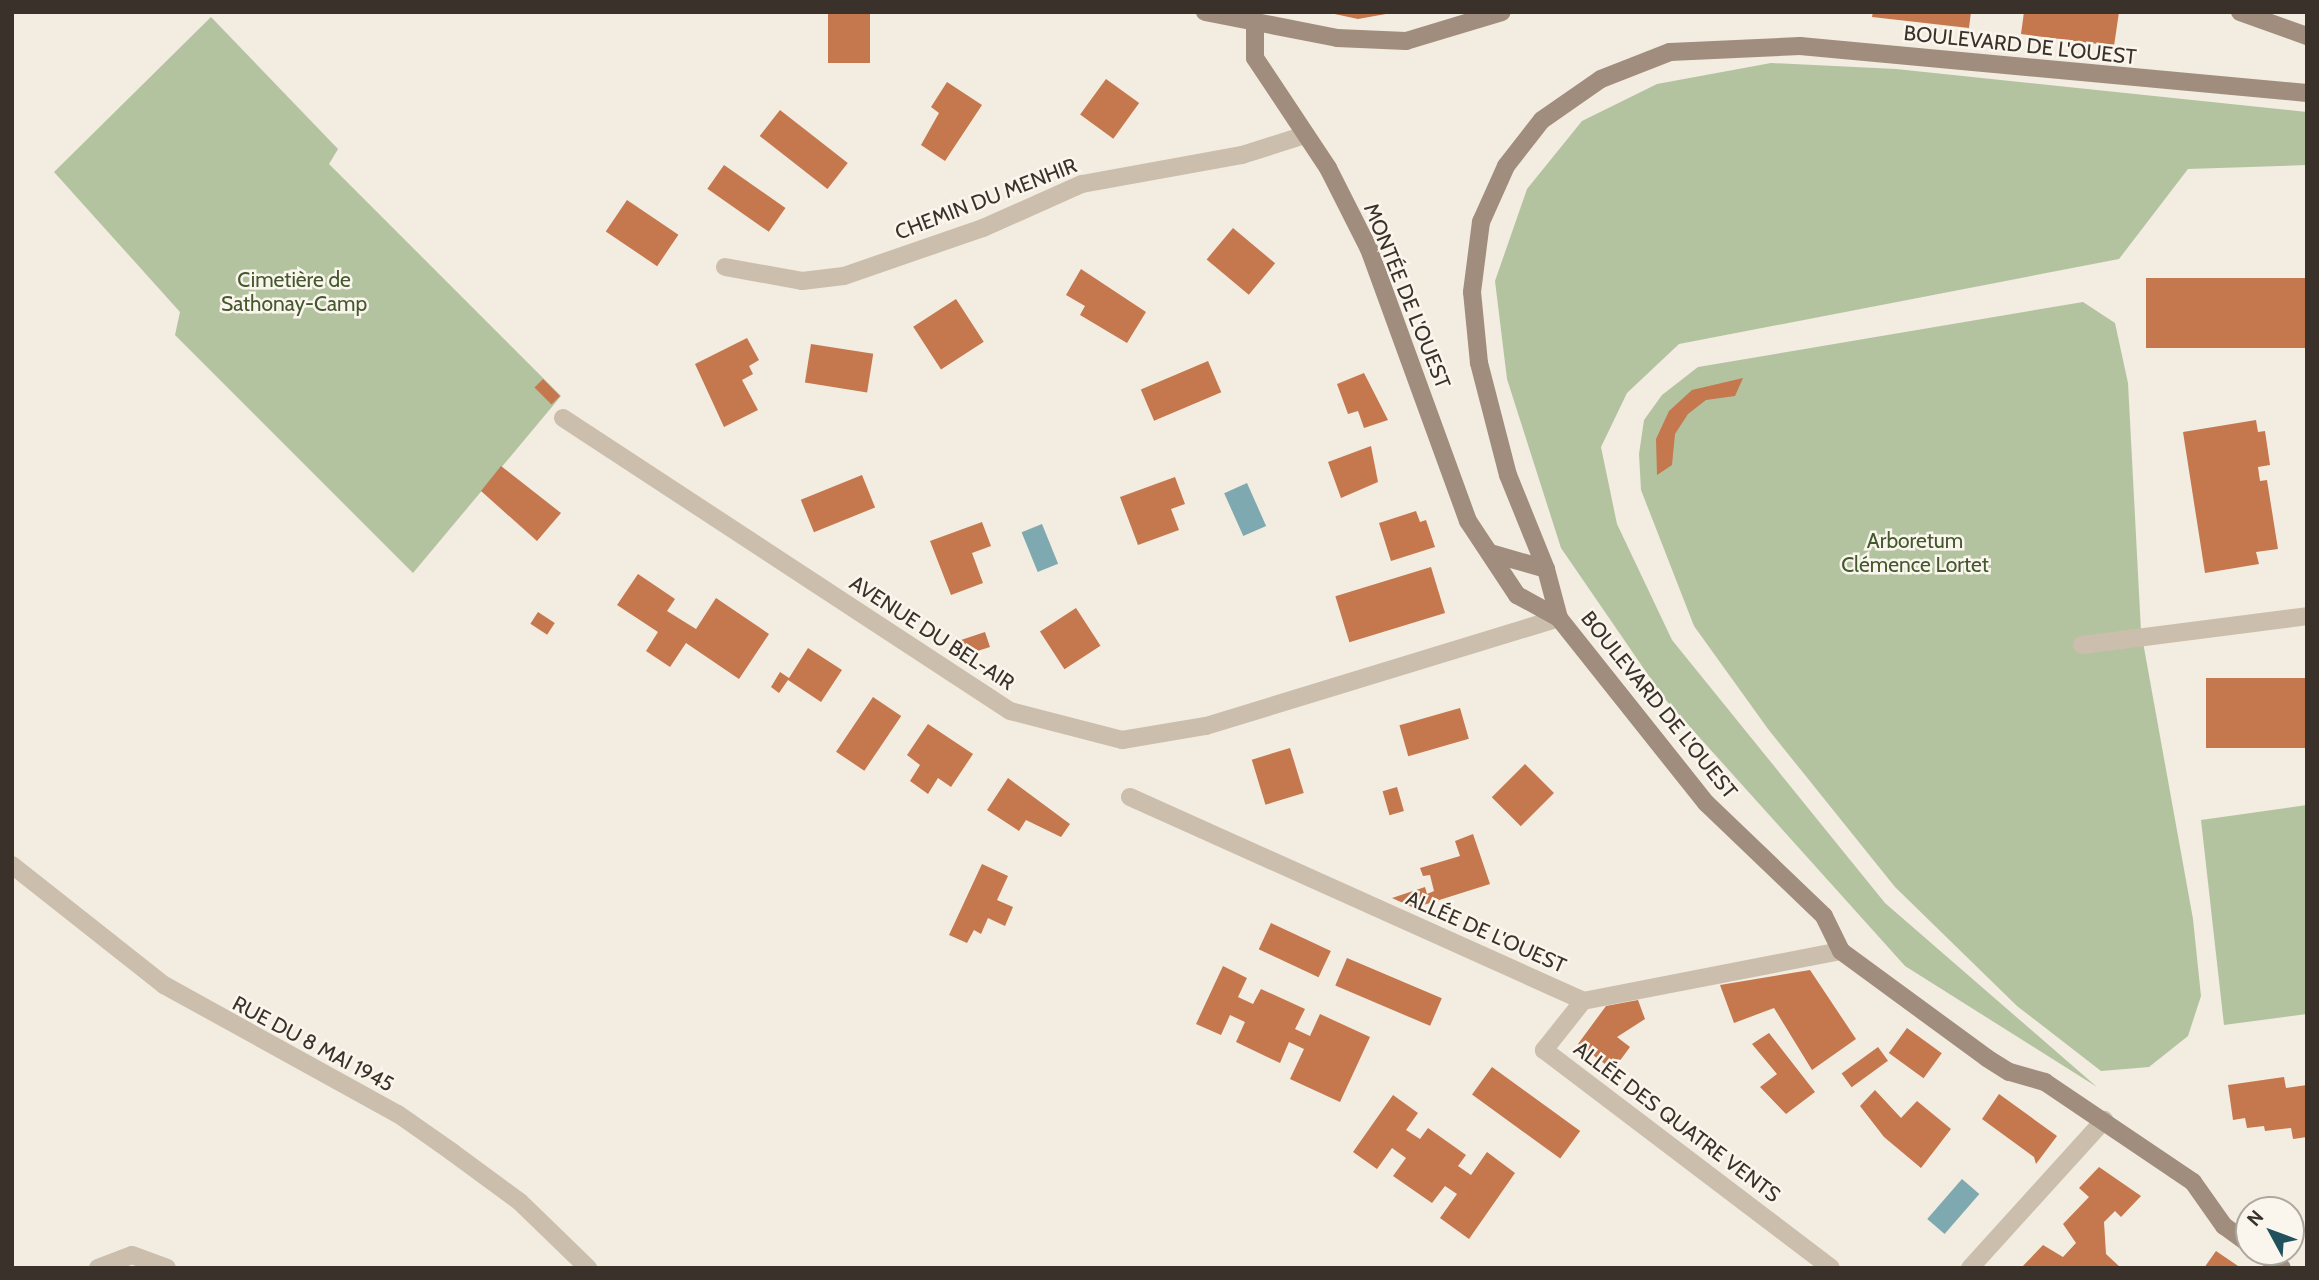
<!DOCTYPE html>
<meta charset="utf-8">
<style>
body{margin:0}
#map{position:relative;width:2319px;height:1280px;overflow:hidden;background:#f3ece0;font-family:Cabin,sans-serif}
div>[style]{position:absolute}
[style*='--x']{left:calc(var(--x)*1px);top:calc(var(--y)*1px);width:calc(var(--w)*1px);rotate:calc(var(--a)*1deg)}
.green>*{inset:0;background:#b3c3a0}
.water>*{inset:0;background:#7fa9b0;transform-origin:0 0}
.building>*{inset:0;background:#c5774d;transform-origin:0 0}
.street>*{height:18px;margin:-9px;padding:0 9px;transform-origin:9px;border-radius:9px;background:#ccbeac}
.secondary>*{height:18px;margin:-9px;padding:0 9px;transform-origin:9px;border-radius:9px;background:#a08d7d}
span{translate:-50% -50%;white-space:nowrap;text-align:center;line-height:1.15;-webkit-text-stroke:5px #faf6ed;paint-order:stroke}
.street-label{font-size:21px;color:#3a312b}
.park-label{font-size:21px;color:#44582e}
.frame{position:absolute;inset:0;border:14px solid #3a312b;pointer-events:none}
.north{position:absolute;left:2235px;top:1196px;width:70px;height:70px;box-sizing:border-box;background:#faf6ed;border:2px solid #ada79f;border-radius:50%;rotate:311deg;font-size:19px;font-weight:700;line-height:28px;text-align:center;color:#3a312b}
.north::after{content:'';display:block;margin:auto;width:24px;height:32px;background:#20515c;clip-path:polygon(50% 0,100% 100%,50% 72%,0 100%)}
</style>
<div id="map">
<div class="green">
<div style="clip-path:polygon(211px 17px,338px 149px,329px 164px,561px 396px,413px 573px,175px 335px,180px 312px,54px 172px)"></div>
<div style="clip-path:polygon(1771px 63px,1896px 69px,2307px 112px,2307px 165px,2188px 169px,2119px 259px,1679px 344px,1627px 393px,1601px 447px,1617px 524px,1672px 640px,1885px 903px,2097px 1087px,1905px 966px,1664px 698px,1561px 548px,1507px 379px,1495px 281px,1527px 189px,1582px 121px,1657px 84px)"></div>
<div style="clip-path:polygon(2083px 302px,2115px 323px,2128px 383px,2141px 631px,2193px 919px,2201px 996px,2188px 1036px,2149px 1067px,2101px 1071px,2017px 1006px,1895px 887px,1768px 729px,1694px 626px,1641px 490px,1639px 454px,1644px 420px,1662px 395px,1698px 367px)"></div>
<div style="clip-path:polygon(2307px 805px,2307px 1014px,2224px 1025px,2201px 820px)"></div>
</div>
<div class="water">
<div style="left:1247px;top:483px;width:47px;height:25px;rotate:66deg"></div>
<div style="left:1042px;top:524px;width:43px;height:22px;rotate:68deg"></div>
<div style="left:1962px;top:1179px;width:23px;height:53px;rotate:41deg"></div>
</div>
<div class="building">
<div style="left:828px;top:12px;width:42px;height:51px"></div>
<div style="clip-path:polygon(1397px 12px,1358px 19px,1330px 13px,1330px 12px)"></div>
<div style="clip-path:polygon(1873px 12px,1971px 12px,1969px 28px,1872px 17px)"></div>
<div style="clip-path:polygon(2024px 12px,2119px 12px,2114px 46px,2021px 34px)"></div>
<div style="left:1106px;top:79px;width:41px;height:44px;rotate:36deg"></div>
<div style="clip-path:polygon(947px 82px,982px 105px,945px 161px,921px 145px,939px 113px,931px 107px)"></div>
<div style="left:780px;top:110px;width:86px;height:33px;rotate:38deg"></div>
<div style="left:724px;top:165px;width:75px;height:29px;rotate:35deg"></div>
<div style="left:627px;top:200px;width:62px;height:38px;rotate:34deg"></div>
<div style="left:1233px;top:228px;width:55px;height:41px;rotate:40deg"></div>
<div style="clip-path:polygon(1081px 269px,1146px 312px,1127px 343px,1080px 315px,1085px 306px,1066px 295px)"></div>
<div style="left:2307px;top:278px;width:70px;height:161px;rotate:90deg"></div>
<div style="left:956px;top:299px;width:51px;height:51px;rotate:57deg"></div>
<div style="clip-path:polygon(747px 338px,759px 360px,749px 366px,753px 374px,742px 380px,758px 410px,724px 427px,695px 364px)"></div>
<div style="left:811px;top:344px;width:63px;height:39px;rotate:9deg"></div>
<div style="left:1208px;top:361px;width:34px;height:73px;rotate:67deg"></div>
<div style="clip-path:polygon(1364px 373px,1388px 420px,1364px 428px,1358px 411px,1348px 414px,1337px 384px)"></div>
<div style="clip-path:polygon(1743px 378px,1735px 396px,1706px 400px,1688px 414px,1675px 434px,1672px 465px,1657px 475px,1656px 439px,1669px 411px,1692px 390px)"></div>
<div style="left:543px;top:379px;width:24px;height:12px;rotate:45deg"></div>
<div style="clip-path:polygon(2256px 420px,2258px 432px,2265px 431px,2270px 465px,2258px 467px,2260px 481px,2267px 480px,2278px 549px,2256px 552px,2259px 564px,2205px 573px,2183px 432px)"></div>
<div style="clip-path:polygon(1371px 446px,1378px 482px,1341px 498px,1328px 462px)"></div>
<div style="clip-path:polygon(501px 466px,561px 513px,537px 541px,481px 491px)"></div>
<div style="left:862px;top:475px;width:35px;height:66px;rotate:68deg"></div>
<div style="clip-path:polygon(1175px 477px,1185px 504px,1171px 509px,1179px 530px,1138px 545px,1120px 497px)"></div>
<div style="clip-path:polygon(1416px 511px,1420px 522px,1426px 520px,1435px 547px,1391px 561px,1379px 523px)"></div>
<div style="clip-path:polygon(982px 522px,991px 546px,972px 553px,983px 583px,951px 595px,930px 541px)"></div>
<div style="left:1431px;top:567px;width:48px;height:100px;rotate:73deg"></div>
<div style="clip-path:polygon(638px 574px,675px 599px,667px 611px,696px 629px,716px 598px,769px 634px,739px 679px,686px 643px,670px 667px,646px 651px,658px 632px,617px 605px)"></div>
<div style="left:1076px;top:608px;width:45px;height:43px;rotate:57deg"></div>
<div style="left:538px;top:612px;width:20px;height:14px;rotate:33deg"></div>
<div style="clip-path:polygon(985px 632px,990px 647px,968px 654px,952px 643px)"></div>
<div style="clip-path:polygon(808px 648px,842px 670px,821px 702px,788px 680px,779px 693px,771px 687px,780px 672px,789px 678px)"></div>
<div style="left:2307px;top:678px;width:70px;height:101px;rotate:90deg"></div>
<div style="left:873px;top:697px;width:34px;height:66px;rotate:34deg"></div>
<div style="left:1460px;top:708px;width:32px;height:63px;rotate:74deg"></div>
<div style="clip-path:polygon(928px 724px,973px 754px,951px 787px,938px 778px,928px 794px,910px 781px,920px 765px,907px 755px)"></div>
<div style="left:1290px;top:748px;width:47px;height:40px;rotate:73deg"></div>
<div style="left:1525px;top:764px;width:41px;height:47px;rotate:45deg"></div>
<div style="clip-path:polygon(1008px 778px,1070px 824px,1061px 837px,1026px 820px,1019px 831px,987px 810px)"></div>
<div style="left:1397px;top:787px;width:25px;height:15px;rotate:74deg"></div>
<div style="clip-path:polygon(1473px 834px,1490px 884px,1414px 908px,1392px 898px,1425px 887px,1427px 894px,1434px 891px,1430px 875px,1423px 876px,1420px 868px,1460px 856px,1455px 841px)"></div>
<div style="clip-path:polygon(982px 864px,1008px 876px,997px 900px,1013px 907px,1005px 926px,988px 918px,981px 934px,974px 930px,967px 943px,949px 935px)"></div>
<div style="left:1271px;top:923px;width:66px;height:29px;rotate:25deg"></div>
<div style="left:1347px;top:958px;width:103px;height:30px;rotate:23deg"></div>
<div style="clip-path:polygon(1223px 966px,1247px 978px,1238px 997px,1253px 1004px,1261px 989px,1305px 1009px,1295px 1029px,1310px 1036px,1320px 1014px,1370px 1037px,1340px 1102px,1290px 1079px,1304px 1049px,1289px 1042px,1280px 1063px,1236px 1042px,1245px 1022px,1230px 1015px,1221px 1035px,1196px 1024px)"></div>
<div style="clip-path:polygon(1810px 970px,1856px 1039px,1812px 1070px,1774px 1008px,1734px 1023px,1720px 985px)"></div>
<div style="clip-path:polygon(1638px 1000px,1645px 1019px,1617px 1037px,1630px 1047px,1613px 1070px,1578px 1044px,1606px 1006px)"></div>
<div style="left:1907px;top:1028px;width:43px;height:31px;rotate:36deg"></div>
<div style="clip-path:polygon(1769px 1033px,1815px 1092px,1786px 1114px,1760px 1087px,1777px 1074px,1752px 1044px)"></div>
<div style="left:1878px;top:1047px;width:17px;height:45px;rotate:54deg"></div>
<div style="left:1492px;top:1067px;width:109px;height:34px;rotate:36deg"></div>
<div style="clip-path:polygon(2284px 1077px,2286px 1088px,2307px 1085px,2307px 1137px,2293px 1139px,2291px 1128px,2265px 1131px,2264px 1126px,2247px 1128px,2245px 1118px,2233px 1120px,2228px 1085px)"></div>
<div style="clip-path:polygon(1875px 1090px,1901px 1118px,1917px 1101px,1951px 1129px,1921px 1168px,1884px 1137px,1860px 1106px)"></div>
<div style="clip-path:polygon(1999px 1094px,2057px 1136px,2036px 1164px,2034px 1157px,1982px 1119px)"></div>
<div style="clip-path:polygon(1393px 1095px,1418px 1113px,1406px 1130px,1420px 1139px,1428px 1128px,1466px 1155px,1458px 1166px,1471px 1175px,1487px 1152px,1515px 1173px,1469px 1239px,1440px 1218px,1457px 1194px,1445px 1186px,1432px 1203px,1393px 1176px,1406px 1158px,1392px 1148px,1377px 1169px,1353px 1152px)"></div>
<div style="clip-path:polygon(2099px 1167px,2141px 1196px,2121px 1217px,2115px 1211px,2104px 1222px,2106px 1254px,2121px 1268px,2021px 1268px,2043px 1245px,2063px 1257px,2076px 1243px,2063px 1224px,2089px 1197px,2079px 1188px)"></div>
<div style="clip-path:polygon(2216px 1251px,2241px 1268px,2204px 1268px)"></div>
</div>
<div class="street">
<div style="--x:725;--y:267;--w:78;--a:10.3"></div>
<div style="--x:802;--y:281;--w:42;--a:-6.8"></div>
<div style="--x:844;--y:276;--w:147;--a:-19.1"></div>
<div style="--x:983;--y:228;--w:108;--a:-24"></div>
<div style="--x:1082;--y:184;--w:163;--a:-10.3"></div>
<div style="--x:1242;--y:155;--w:66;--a:-17.6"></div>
<div style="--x:563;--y:418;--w:534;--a:33.24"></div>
<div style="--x:1010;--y:711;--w:116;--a:14.5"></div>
<div style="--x:1122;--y:740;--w:85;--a:-9.5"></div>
<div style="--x:1206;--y:726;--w:369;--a:-17"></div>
<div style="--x:2082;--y:645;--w:227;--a:-7.3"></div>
<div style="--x:1130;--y:797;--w:497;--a:24.2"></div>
<div style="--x:1583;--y:1001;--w:263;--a:-11"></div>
<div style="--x:12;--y:865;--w:194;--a:38.3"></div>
<div style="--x:164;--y:985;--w:267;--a:28.9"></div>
<div style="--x:398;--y:1114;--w:66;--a:35.1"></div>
<div style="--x:452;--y:1152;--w:84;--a:36.3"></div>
<div style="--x:520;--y:1202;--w:95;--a:44.1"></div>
<div style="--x:1583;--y:1001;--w:63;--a:128.5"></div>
<div style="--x:1544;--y:1050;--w:360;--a:37.2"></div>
<div style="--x:98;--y:1268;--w:36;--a:-21"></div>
<div style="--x:132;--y:1255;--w:37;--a:20"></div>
<div style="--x:1970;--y:1268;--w:200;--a:-47.8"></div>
</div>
<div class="secondary">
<div style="--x:1205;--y:12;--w:135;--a:11.1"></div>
<div style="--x:1337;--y:38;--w:69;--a:2.5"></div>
<div style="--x:1406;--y:41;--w:100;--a:-16.8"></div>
<div style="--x:2240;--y:12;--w:71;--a:19.7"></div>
<div style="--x:1255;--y:26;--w:32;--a:90"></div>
<div style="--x:1255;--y:58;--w:132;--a:56.4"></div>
<div style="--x:1328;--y:168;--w:91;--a:63.2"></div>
<div style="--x:1369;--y:249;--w:289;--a:70"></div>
<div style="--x:1468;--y:521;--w:89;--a:56.5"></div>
<div style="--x:1517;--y:595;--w:48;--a:28.7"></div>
<div style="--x:1490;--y:553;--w:58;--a:15.9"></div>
<div style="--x:2249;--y:1244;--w:31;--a:-144"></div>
<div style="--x:2224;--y:1226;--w:54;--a:-125.2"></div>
<div style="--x:2193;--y:1182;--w:179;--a:-146"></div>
<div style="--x:2045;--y:1082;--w:37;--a:-164"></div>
<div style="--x:2009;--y:1072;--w:26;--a:-148"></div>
<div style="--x:1987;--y:1058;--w:181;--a:-143.8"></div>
<div style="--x:1841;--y:951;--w:39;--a:-116"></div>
<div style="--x:1824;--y:916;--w:163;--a:-136.2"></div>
<div style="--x:1706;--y:803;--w:236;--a:-128.5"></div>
<div style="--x:1559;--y:618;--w:51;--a:-104.9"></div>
<div style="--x:1546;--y:569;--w:101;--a:-112"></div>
<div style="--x:1508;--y:475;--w:116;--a:-104.5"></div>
<div style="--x:1479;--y:363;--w:71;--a:-95.6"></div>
<div style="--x:1472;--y:292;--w:71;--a:-82.7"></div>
<div style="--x:1481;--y:222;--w:61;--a:-65.9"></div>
<div style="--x:1506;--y:166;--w:58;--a:-52"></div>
<div style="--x:1542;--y:120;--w:72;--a:-34.8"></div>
<div style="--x:1601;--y:79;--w:74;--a:-21.4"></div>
<div style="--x:1670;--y:52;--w:130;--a:-2.6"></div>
<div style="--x:1800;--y:46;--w:509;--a:5.3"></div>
<div style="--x:2260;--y:1252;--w:27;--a:36"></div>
</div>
<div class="street-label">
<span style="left:2020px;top:45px;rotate:6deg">BOULEVARD DE L'OUEST</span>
<span style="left:986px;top:199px;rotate:-21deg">CHEMIN DU MENHIR</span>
<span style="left:1407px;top:296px;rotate:68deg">MONTÉE DE L'OUEST</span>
<span style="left:932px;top:633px;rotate:33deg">AVENUE DU BEL-AIR</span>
<span style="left:1659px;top:705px;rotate:51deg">BOULEVARD DE L'OUEST</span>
<span style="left:1486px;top:932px;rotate:24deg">ALLÉE DE L'OUEST</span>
<span style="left:313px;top:1044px;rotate:28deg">RUE DU 8 MAI 1945</span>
<span style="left:1677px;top:1122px;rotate:37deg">ALLÉE DES QUATRE VENTS</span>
</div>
<div class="park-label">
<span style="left:294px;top:292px">Cimetière de<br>Sathonay-Camp</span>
<span style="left:1915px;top:553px">Arboretum<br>Clémence Lortet</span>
</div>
<div class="frame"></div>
<div class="north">N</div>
</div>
